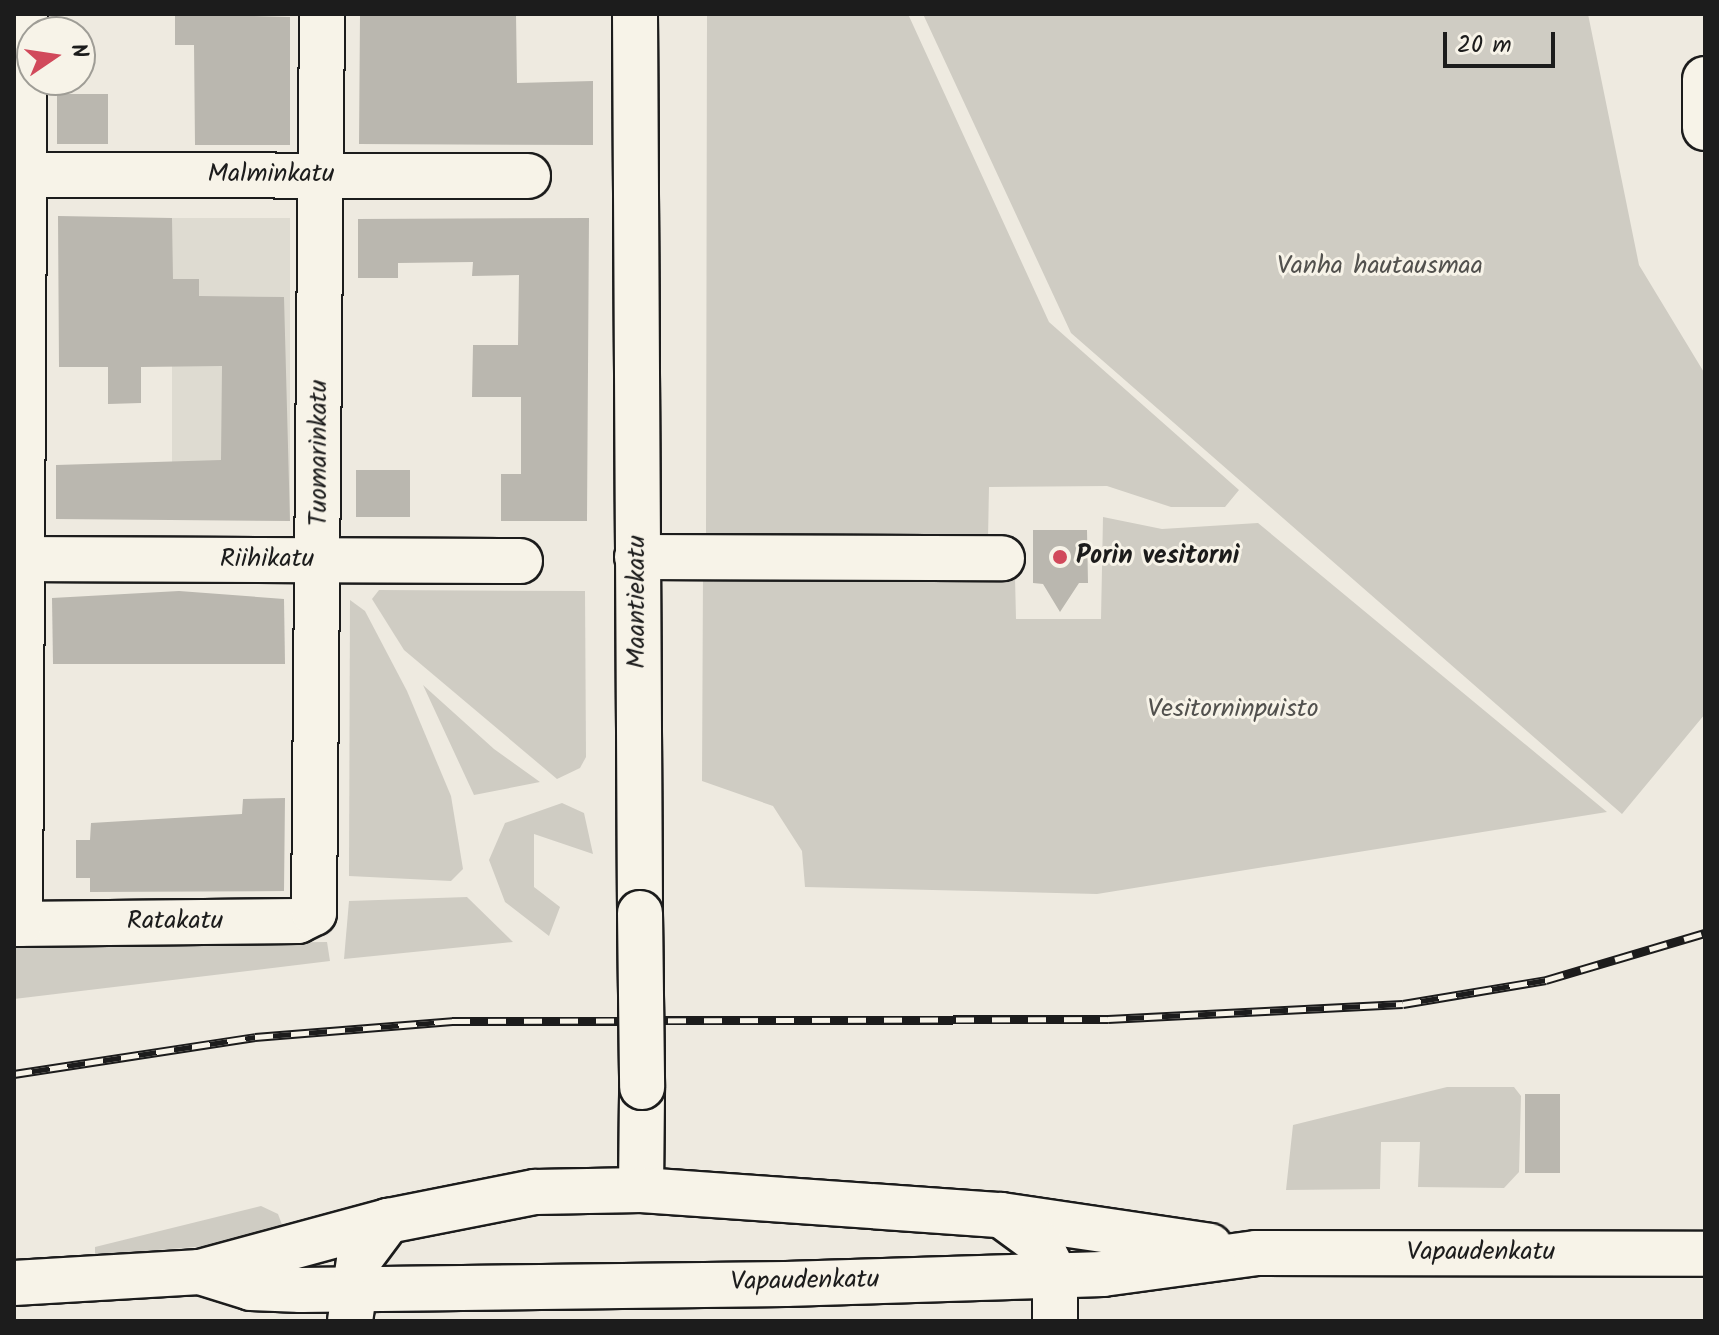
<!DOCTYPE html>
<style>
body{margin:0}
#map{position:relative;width:1719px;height:1335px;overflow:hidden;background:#eeeae0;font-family:Kalam,sans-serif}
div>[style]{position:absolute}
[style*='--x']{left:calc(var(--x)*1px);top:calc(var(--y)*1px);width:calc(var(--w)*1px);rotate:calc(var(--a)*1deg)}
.built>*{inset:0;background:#dedbd1;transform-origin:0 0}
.green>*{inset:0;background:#cfccc3}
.building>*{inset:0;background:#bab7af;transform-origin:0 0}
.roads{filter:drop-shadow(2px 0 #1c1c1c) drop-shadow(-2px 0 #1c1c1c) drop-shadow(0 2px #1c1c1c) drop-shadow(0 -2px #1c1c1c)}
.minor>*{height:44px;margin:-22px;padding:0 22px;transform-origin:22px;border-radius:22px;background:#f7f3e8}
.major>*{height:44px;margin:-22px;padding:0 22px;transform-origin:22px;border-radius:22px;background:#f7f3e8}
.rail>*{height:9px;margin-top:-4.5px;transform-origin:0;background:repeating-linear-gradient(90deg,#f7f3e8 0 18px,#1c1c1c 0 36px);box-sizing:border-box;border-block:2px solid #1c1c1c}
.bridges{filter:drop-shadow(2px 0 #1c1c1c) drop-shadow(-2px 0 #1c1c1c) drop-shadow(0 2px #1c1c1c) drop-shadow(0 -2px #1c1c1c)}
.major-bridge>*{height:44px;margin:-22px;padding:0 22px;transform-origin:22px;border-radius:22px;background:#f7f3e8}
.dots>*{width:22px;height:22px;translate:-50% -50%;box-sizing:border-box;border:4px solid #f7f3e8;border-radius:50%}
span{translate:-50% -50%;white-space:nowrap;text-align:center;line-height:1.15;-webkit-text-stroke:6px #f7f3e8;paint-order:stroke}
.street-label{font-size:26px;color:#1c1c1c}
.park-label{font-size:26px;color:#52514e}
.poi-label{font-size:26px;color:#1c1c1c;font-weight:700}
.left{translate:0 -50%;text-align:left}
.frame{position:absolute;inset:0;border:16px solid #1c1c1c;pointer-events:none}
.north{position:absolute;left:16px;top:16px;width:80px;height:80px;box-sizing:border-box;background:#f7f3e8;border:2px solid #9f9d96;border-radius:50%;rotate:77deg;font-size:22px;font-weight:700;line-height:32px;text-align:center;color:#1c1c1c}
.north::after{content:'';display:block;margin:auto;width:28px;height:36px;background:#d1495b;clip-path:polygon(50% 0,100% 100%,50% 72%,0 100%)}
.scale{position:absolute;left:1443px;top:32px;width:112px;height:36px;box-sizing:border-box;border:4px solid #1c1c1c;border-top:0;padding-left:10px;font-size:24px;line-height:28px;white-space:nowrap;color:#1c1c1c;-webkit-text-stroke:6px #f7f3e8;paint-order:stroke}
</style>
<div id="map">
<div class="built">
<div style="left:172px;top:218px;width:118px;height:300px"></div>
</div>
<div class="green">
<div style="clip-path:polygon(707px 14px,908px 14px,1049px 322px,1239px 490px,1225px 507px,1171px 507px,1107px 486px,989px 487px,988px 539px,706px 535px)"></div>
<div style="clip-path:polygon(923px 14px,1588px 14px,1639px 265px,1705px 374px,1705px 714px,1622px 814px,1071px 333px)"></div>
<div style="clip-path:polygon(1103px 517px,1162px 529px,1258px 523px,1607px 812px,1097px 894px,805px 887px,802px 851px,773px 806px,702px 781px,703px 574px,1015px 577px,1016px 619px,1101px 619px)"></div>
<div style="clip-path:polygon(379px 590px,585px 591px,586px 757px,580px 768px,557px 779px,404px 650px,372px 599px)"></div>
<div style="clip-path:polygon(350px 600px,365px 611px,407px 691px,451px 796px,463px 869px,451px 881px,349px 876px)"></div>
<div style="clip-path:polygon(423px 685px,494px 749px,540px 782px,474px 795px)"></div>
<div style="clip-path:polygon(562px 803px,584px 813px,593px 854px,534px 834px,534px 887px,560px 907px,549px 936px,505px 902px,489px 860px,505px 823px)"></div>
<div style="clip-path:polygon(467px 897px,513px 942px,344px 959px,349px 901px)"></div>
<div style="clip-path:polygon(327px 942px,330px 961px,14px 999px,14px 945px)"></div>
<div style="clip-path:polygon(1447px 1087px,1514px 1087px,1521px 1096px,1519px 1172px,1504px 1188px,1418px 1187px,1420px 1142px,1381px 1142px,1380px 1189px,1286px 1190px,1293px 1125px)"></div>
<div style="clip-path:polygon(261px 1206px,278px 1214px,284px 1230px,208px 1246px,95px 1255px,95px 1247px)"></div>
</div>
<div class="building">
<div style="clip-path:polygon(175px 14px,290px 17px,290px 145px,195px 145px,194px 45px,175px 45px)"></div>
<div style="clip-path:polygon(360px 14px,516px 14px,517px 83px,593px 81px,593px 145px,359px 144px)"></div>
<div style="left:57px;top:94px;width:51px;height:50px"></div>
<div style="clip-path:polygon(58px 216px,172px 218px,173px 279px,199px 279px,199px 296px,284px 297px,290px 521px,56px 519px,56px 465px,221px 460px,222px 366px,141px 367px,141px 403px,108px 404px,108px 367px,59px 367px)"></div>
<div style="clip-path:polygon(589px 218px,587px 521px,501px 521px,501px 474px,521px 474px,521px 397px,472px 397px,473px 345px,518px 345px,519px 275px,472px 276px,473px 262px,398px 263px,398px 278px,358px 278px,358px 219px)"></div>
<div style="left:356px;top:470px;width:54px;height:47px"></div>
<div style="clip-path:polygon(1033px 530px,1087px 530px,1088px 583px,1079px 583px,1060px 612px,1043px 584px,1033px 583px)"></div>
<div style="clip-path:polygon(179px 591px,284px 599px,285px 664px,53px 664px,52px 598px)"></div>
<div style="clip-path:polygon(285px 798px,284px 891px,90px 892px,90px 878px,76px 878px,76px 840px,90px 840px,91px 823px,242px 814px,243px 799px)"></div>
<div style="left:1525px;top:1094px;width:35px;height:79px"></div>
</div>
<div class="roads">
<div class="minor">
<div style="--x:1705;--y:79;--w:49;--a:90"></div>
<div style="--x:14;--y:175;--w:514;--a:0.11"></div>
<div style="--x:637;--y:557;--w:365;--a:0.2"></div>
<div style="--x:14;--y:559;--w:506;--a:0.23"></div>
<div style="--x:14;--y:924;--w:284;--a:-0.6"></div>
<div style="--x:298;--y:921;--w:18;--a:-27"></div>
<div style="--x:314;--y:913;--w:899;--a:-89.49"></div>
<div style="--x:20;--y:924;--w:910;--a:-89.69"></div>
<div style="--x:1001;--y:1215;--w:211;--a:8.4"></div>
<div style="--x:200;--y:1272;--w:53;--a:17.4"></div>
<div style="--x:251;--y:1288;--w:50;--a:2.3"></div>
<div style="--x:301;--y:1290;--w:485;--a:-0.7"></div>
<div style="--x:786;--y:1284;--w:317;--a:-1.8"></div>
<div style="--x:1103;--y:1274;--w:154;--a:-7.8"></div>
<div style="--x:1256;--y:1253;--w:449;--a:0.1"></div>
<div style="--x:14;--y:1283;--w:186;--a:-3.4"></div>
<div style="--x:200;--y:1272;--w:195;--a:-15.2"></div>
</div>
<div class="major">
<div style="--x:635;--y:14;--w:899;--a:89.68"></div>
<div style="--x:641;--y:1190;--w:103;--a:-89.4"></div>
<div style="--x:350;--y:1321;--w:62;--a:-81.6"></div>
<div style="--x:359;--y:1260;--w:49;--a:-53.4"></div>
<div style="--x:388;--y:1221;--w:150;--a:-11.2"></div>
<div style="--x:535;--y:1192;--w:106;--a:-1.1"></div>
<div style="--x:641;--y:1190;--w:361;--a:4"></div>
<div style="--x:1001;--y:1215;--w:47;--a:36.4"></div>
<div style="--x:1039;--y:1243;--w:36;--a:63"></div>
<div style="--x:1055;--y:1275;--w:46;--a:90"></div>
</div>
</div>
<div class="rail">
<div style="--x:14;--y:1074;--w:244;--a:-8.7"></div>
<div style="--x:255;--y:1037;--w:198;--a:-4.6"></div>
<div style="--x:452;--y:1021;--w:656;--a:-0.17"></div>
<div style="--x:1108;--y:1019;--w:295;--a:-2.9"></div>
<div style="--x:1403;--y:1004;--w:145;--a:-9.5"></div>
<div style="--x:1546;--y:980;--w:166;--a:-16.5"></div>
</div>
<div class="bridges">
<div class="major-bridge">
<div style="--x:640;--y:913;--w:174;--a:89.3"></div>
</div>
</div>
<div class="dots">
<div style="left:1060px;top:557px;background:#d1495b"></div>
</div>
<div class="street-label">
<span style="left:271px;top:175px">Malminkatu</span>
<span style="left:320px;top:453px;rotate:-90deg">Tuomarinkatu</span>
<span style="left:267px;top:560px">Riihikatu</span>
<span style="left:638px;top:602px;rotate:-90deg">Maantiekatu</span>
<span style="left:175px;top:922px">Ratakatu</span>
<span style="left:1481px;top:1253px">Vapaudenkatu</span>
<span style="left:805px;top:1282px;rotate:-1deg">Vapaudenkatu</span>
</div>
<div class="park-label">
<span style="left:1380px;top:267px">Vanha hautausmaa</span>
<span style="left:1233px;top:710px">Vesitorninpuisto</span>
</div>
<div class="poi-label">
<span class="left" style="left:1076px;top:557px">Porin vesitorni</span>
</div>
<div class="frame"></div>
<div class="north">N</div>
<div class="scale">20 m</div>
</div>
